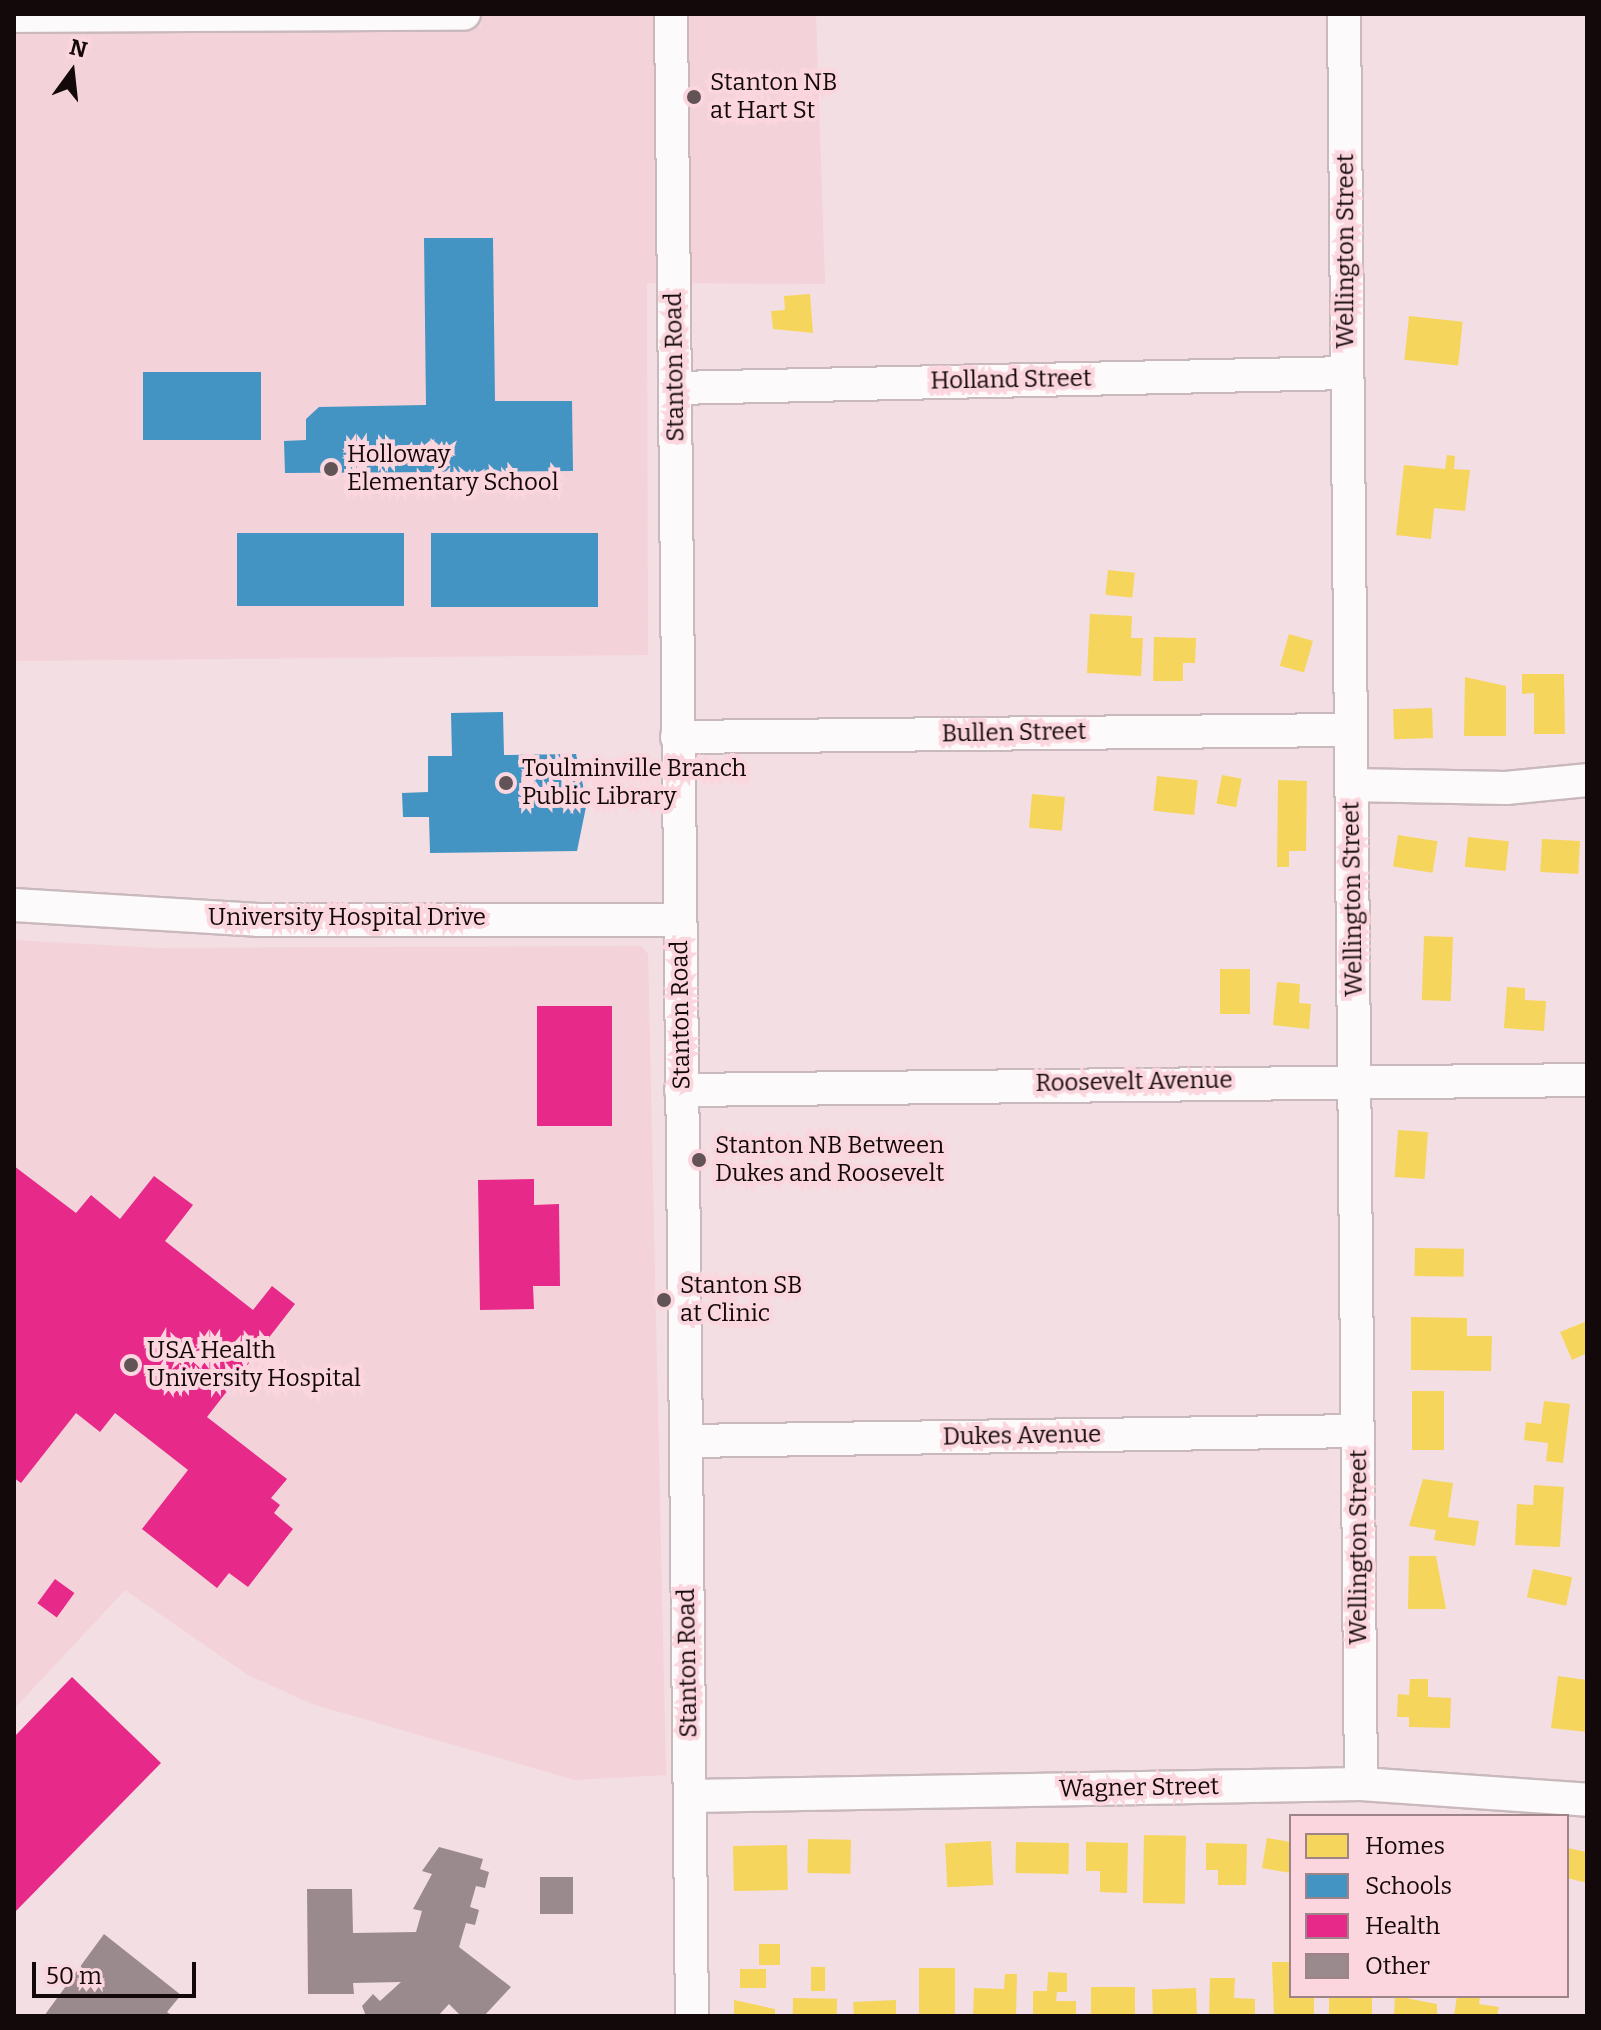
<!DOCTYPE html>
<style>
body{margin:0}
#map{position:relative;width:1601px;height:2030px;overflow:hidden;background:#f3dee3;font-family:Bitter,serif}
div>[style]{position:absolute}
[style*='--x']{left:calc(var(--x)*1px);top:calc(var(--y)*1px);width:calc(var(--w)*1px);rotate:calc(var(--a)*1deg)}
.built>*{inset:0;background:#f4d2da}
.homes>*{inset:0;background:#f6d55c;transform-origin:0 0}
.schools>*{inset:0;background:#4393c3;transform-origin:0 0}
.health>*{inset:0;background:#e7298a;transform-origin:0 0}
.building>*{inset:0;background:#9a8a8e;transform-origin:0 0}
.roads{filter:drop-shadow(2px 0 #c9b9bd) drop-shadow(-2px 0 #c9b9bd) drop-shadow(0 2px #c9b9bd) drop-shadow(0 -2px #c9b9bd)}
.minor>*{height:32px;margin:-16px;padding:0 16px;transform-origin:16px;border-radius:16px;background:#fdfafb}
.dots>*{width:22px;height:22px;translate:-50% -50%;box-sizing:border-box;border:4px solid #fbd6de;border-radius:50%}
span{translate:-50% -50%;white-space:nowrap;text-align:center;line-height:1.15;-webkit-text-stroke:8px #fbd6de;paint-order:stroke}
.poi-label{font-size:24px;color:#13080a}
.left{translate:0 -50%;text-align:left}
.street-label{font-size:24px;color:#13080a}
.frame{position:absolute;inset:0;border:16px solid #13080a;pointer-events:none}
.legend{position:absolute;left:1289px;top:1814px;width:280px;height:184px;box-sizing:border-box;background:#fbd6de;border:2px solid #9e8489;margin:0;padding:10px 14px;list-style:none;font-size:24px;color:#13080a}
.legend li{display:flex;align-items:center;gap:16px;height:40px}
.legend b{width:40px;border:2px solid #9e8489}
.north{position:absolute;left:32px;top:32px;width:80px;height:80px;-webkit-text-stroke:6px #fbd6de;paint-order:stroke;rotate:15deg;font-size:22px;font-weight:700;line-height:32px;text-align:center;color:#13080a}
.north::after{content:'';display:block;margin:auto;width:28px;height:36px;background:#13080a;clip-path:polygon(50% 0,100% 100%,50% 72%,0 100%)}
.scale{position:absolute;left:32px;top:1962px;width:164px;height:36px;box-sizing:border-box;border:4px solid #13080a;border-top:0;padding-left:10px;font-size:24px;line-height:28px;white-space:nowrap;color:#13080a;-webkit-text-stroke:6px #fbd6de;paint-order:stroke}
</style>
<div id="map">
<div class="built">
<div style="clip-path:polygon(481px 14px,816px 14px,825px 284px,647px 283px,648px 655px,14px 661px,14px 31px,481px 26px)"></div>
<div style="clip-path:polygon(14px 940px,157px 948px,641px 946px,648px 954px,666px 1775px,575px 1780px,312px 1704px,248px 1675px,125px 1590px,14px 1709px)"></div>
</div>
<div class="homes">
<div style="clip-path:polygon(810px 294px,813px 333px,773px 329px,771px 311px,785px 310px,784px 296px)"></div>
<div style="left:1409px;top:316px;width:54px;height:44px;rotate:6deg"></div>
<div style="clip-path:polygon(1447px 455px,1455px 456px,1454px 469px,1470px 470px,1465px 511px,1434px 508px,1431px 539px,1396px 535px,1404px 465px,1445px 469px)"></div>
<div style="left:1108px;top:570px;width:27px;height:25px;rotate:6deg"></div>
<div style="clip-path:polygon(1090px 614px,1132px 616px,1131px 638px,1143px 638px,1141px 676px,1087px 673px)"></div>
<div style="left:1289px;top:634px;width:25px;height:33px;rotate:16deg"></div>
<div style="clip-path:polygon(1154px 637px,1196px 638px,1195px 663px,1183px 663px,1183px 681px,1153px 681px)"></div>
<div style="clip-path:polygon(1522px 674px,1564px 674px,1565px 734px,1534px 734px,1534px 693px,1522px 694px)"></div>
<div style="clip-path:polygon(1465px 677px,1506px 686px,1506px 736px,1464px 736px)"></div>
<div style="left:1432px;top:708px;width:30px;height:39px;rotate:88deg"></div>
<div style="left:1222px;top:775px;width:20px;height:29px;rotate:11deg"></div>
<div style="left:1157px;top:776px;width:41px;height:35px;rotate:6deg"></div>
<div style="clip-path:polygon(1278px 780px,1307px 781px,1306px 851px,1289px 851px,1289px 867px,1277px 867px)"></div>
<div style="left:1032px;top:794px;width:33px;height:34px;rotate:5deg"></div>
<div style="left:1398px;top:835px;width:40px;height:32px;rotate:9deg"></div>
<div style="left:1468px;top:837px;width:41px;height:30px;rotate:6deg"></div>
<div style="left:1542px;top:839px;width:38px;height:33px;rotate:3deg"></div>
<div style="left:1424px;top:936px;width:29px;height:64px;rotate:2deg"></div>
<div style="left:1220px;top:969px;width:30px;height:45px"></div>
<div style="clip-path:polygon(1277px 982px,1300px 984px,1299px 1003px,1311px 1004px,1309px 1029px,1273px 1025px)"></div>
<div style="clip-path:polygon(1507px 987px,1525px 988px,1525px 1000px,1546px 1001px,1544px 1031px,1504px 1028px)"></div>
<div style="left:1398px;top:1130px;width:30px;height:47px;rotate:4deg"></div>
<div style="left:1415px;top:1248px;width:49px;height:28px;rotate:1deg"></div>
<div style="clip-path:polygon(1411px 1317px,1467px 1318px,1467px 1336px,1492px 1336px,1491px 1371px,1411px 1370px)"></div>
<div style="clip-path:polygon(1587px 1321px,1587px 1353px,1572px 1360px,1560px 1332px)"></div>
<div style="left:1412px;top:1391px;width:32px;height:59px"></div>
<div style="clip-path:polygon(1544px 1401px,1570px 1404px,1563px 1463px,1546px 1461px,1548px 1443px,1524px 1440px,1526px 1422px,1541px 1424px)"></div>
<div style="clip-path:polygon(1423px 1479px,1453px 1483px,1448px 1517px,1479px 1521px,1475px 1546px,1434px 1540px,1436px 1530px,1409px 1526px)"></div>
<div style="clip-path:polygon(1534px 1485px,1564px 1487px,1560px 1547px,1515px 1545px,1517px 1504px,1533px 1505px)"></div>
<div style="clip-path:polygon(1409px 1556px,1436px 1556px,1446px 1609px,1408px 1609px)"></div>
<div style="left:1533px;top:1569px;width:40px;height:29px;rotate:12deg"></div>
<div style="clip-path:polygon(1558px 1676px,1587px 1680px,1587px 1732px,1551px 1728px)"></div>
<div style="clip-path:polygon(1410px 1679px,1428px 1679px,1428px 1697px,1451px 1698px,1450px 1728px,1409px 1727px,1409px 1717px,1397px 1717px,1398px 1694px,1409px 1695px)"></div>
<div style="left:1144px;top:1835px;width:42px;height:68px;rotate:1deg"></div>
<div style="clip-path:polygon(1267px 1838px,1291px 1842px,1291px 1873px,1262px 1868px)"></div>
<div style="left:808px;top:1839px;width:43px;height:34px;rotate:1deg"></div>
<div style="left:991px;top:1841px;width:44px;height:46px;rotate:87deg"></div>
<div style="left:1016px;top:1842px;width:53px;height:31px;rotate:1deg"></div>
<div style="clip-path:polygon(1086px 1842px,1128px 1843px,1127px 1893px,1100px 1892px,1100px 1871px,1086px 1871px)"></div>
<div style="clip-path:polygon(1206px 1843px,1247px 1844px,1246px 1885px,1218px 1885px,1218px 1870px,1206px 1870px)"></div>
<div style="left:787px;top:1845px;width:45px;height:54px;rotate:89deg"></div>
<div style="clip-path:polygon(1568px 1848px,1587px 1852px,1587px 1883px,1567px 1878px)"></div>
<div style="left:759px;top:1944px;width:21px;height:21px"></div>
<div style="clip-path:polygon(1272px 1962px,1291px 1962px,1291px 1996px,1314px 1996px,1314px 2016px,1274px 2016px)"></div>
<div style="left:811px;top:1967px;width:14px;height:24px"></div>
<div style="left:919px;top:1968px;width:36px;height:48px"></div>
<div style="left:740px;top:1969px;width:26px;height:19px"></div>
<div style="clip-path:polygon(1048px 1972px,1067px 1973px,1067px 1992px,1057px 1992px,1056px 2001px,1076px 2001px,1076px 2016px,1033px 2016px,1033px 1991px,1047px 1991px)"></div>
<div style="clip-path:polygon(1005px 1974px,1017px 1974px,1016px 2016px,973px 2016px,974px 1988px,1004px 1989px)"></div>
<div style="clip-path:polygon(1210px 1978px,1235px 1978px,1234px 1998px,1255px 1999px,1255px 2016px,1209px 2016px)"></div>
<div style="left:1135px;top:1987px;width:29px;height:44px;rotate:90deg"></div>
<div style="left:1196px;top:1988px;width:28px;height:44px;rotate:88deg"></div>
<div style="left:1329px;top:1996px;width:43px;height:20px"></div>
<div style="clip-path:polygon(1395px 1996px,1437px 2004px,1437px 2016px,1394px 2016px)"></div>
<div style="clip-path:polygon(1457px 1996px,1480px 1996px,1479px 2004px,1499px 2007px,1497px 2016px,1454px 2016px)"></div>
<div style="left:793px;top:1998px;width:44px;height:18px;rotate:1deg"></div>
<div style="clip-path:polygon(734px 2000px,775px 2009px,775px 2016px,734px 2016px)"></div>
<div style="clip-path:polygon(896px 2000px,896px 2016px,854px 2016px,853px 2002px)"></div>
</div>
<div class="schools">
<div style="clip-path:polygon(424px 238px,493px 238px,495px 401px,572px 401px,573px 471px,285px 473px,284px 441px,306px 440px,306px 419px,319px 407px,426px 405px)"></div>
<div style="left:143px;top:372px;width:118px;height:68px"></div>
<div style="left:237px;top:533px;width:167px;height:73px"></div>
<div style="left:431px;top:533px;width:167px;height:74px"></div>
<div style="clip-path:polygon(503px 712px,504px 755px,576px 754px,587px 802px,577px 851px,430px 853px,429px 817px,403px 817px,402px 793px,428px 792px,428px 756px,452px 756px,451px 713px)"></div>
</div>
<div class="health">
<div style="left:612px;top:1006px;width:120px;height:75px;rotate:90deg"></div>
<div style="clip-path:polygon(14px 1166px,76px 1213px,91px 1195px,120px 1219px,154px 1176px,193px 1205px,165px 1241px,253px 1310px,272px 1286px,295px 1304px,207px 1417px,287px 1479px,271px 1498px,280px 1505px,274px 1513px,293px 1529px,248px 1587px,229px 1573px,217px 1588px,142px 1529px,188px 1470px,115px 1413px,100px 1432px,76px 1413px,21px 1483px,14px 1478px)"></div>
<div style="clip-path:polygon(534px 1179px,534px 1205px,559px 1204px,560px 1286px,533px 1286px,534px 1309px,480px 1310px,478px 1180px)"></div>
<div style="left:55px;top:1579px;width:24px;height:30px;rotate:36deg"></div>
<div style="clip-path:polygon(72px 1677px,161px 1763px,14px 1913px,14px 1737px)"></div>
</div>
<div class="building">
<div style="clip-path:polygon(439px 1847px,483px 1859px,480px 1869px,489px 1872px,485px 1888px,476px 1886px,470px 1907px,479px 1910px,475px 1925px,466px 1923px,459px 1947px,511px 1987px,484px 2016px,461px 2016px,449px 2004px,438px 2016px,366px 2016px,362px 2006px,373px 1994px,380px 2001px,401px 1982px,353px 1983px,354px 1994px,308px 1994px,307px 1889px,352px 1889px,353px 1933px,416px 1932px,422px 1911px,413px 1909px,432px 1874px,422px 1871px)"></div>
<div style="left:540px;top:1877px;width:33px;height:37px"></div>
<div style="clip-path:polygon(104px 1934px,181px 1995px,167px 2012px,173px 2016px,44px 2016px)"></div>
</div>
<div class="roads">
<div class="minor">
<div style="--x:671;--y:14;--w:2002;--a:89.4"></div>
<div style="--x:1344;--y:14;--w:1770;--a:89.45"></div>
<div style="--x:14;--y:16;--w:450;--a:-0.3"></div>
<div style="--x:676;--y:388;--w:671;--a:-1.28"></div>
<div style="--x:677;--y:737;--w:673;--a:-0.6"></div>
<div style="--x:1351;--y:785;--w:155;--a:1.1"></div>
<div style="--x:1506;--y:788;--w:81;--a:-5.6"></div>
<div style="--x:14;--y:905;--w:244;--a:3.5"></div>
<div style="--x:258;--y:920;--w:422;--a:0"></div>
<div style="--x:681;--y:1090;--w:906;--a:-0.63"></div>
<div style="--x:686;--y:1441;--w:672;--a:-0.85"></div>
<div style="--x:690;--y:1796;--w:671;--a:-1.02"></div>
<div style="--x:1361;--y:1784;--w:227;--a:4"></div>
</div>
</div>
<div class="dots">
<div style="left:694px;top:97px;background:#615356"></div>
<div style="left:331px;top:469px;background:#615356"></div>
<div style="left:506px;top:783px;background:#615356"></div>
<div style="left:699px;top:1160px;background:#615356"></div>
<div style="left:664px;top:1300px;background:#615356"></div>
<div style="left:131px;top:1365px;background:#615356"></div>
</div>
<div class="poi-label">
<span class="left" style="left:710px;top:97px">Stanton NB<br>at Hart St</span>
<span class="left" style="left:347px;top:469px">Holloway<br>Elementary School</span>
<span class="left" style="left:522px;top:783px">Toulminville Branch<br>Public Library</span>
<span class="left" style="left:715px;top:1160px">Stanton NB Between<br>Dukes and Roosevelt</span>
<span class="left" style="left:680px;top:1300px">Stanton SB<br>at Clinic</span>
<span class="left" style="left:147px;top:1365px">USA Health<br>University Hospital</span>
</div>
<div class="street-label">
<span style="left:1346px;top:251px;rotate:-90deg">Wellington Street</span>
<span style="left:675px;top:367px;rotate:-91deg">Stanton Road</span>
<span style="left:1011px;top:380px;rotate:-1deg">Holland Street</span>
<span style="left:1014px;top:733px;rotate:-1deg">Bullen Street</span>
<span style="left:1353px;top:899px;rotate:-91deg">Wellington Street</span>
<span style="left:347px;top:918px">University Hospital Drive</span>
<span style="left:681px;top:1015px;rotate:-91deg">Stanton Road</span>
<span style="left:1134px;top:1082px;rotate:-1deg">Roosevelt Avenue</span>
<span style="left:1022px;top:1436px;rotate:-1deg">Dukes Avenue</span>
<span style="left:1359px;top:1547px;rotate:-90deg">Wellington Street</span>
<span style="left:688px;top:1663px;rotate:-91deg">Stanton Road</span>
<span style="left:1139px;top:1788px;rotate:-1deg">Wagner Street</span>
</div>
<div class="frame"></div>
<ul class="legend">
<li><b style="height:22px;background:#f6d55c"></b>Homes</li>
<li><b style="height:22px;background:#4393c3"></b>Schools</li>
<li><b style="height:22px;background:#e7298a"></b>Health</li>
<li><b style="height:22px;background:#9a8a8e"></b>Other</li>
</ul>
<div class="north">N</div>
<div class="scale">50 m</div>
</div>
